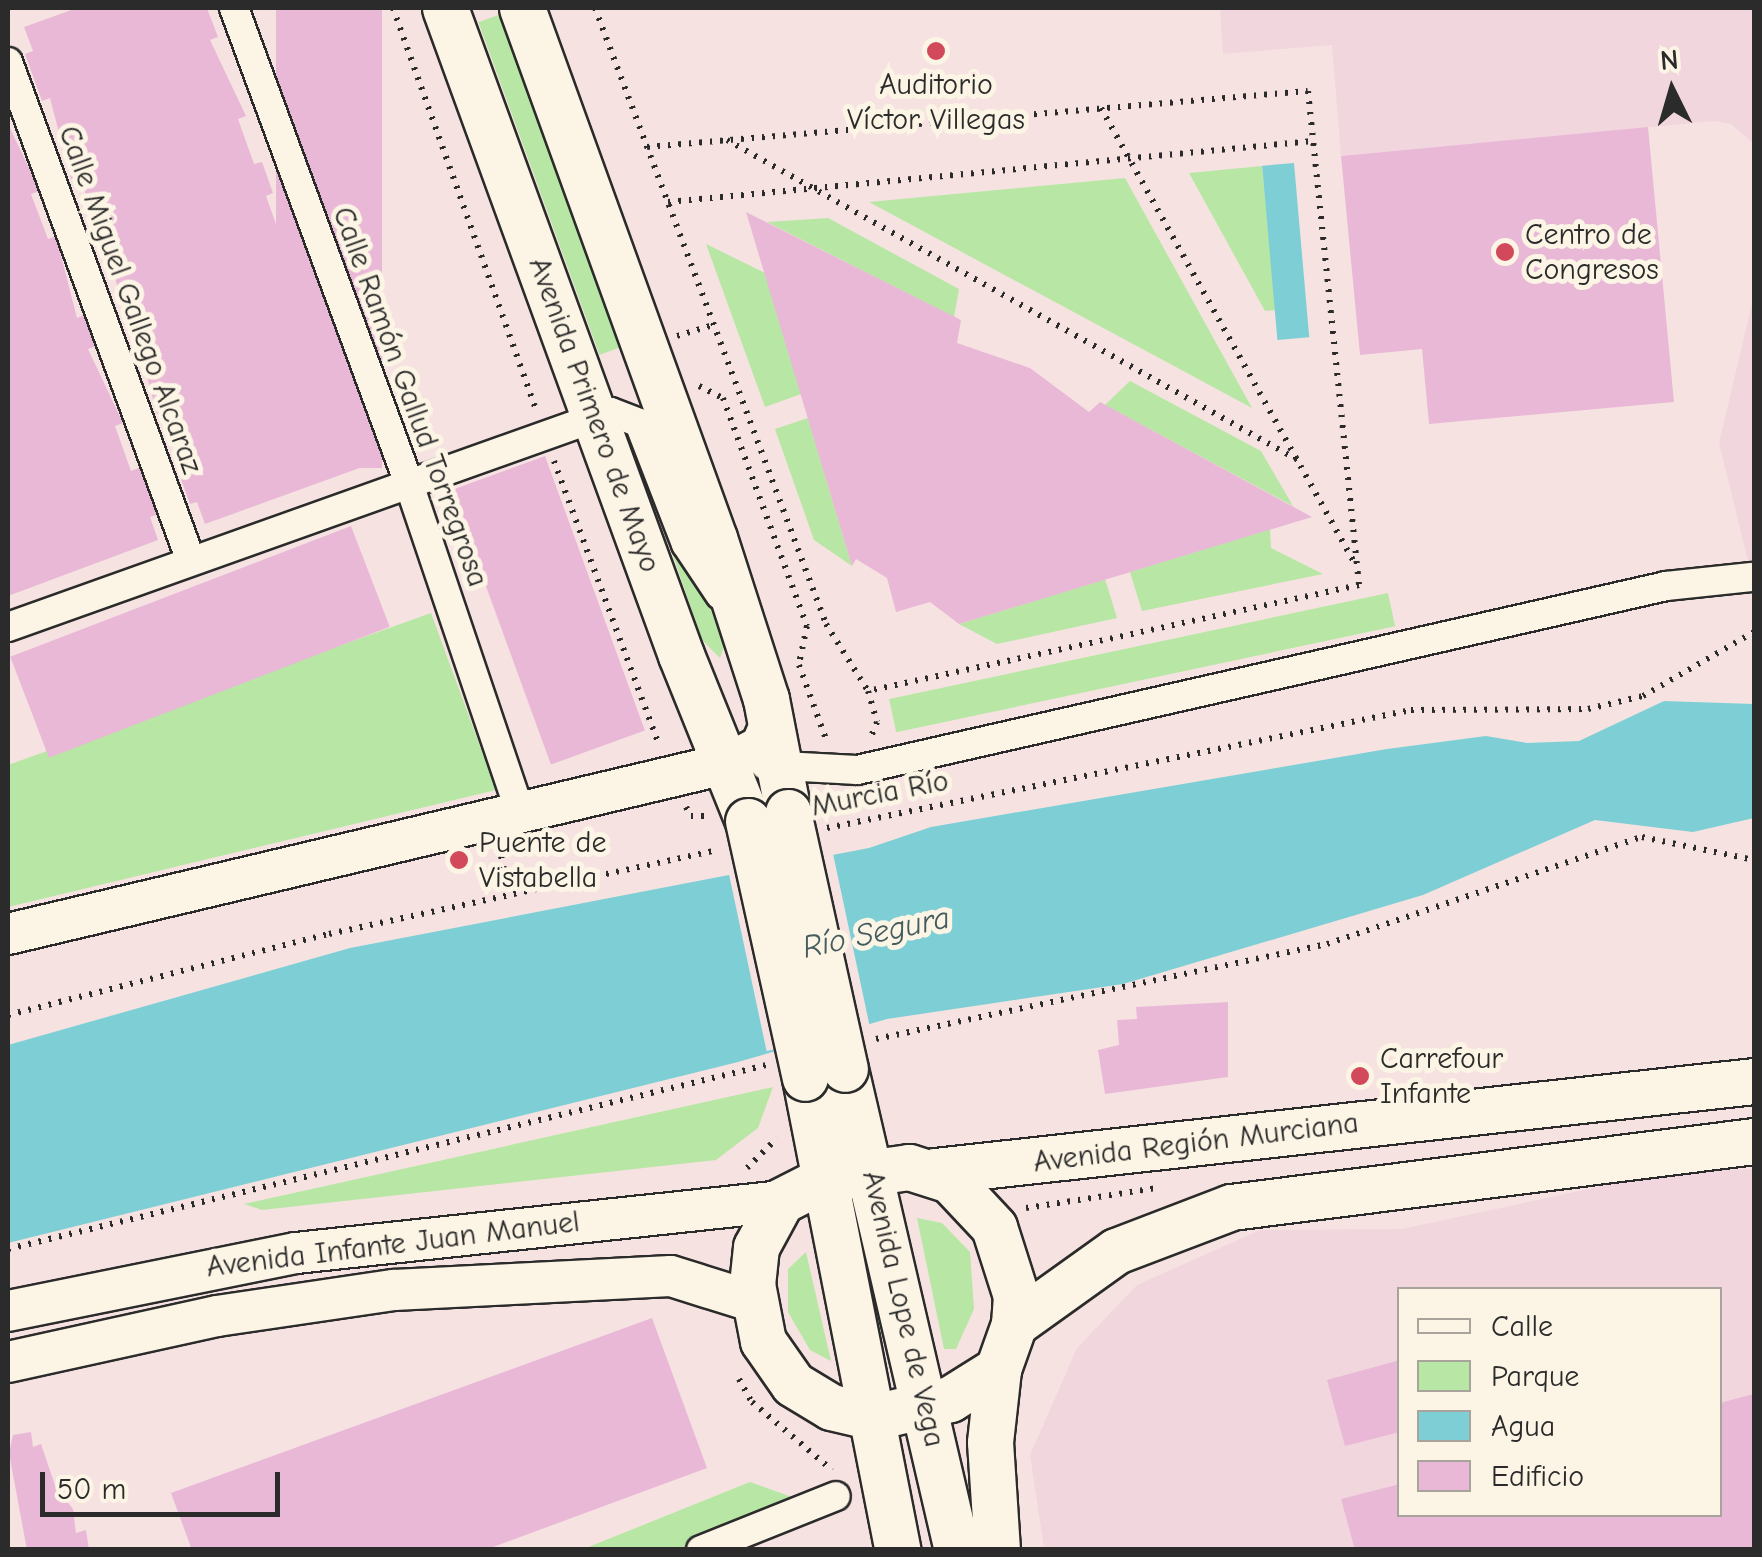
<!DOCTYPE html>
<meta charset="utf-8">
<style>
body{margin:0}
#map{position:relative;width:1762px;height:1557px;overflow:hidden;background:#f6e3e1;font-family:"Comic Neue",sans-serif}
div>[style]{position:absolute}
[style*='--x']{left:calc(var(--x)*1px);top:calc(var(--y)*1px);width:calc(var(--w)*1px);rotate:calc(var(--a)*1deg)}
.built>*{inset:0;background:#f2d6de}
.green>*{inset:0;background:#b8e6a4;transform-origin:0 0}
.water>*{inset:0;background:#7ecfd5;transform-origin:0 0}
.pier>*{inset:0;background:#f6e3e1;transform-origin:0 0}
.building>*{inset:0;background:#e9b8d7;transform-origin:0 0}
.path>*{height:6px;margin-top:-3px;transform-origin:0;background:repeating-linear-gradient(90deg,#2b2b2b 0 2.5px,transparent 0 10.5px)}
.roads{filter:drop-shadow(2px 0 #2b2b2b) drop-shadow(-2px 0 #2b2b2b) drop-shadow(0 2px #2b2b2b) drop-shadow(0 -2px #2b2b2b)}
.street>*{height:28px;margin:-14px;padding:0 14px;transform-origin:14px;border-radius:14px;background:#fcf5e5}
.secondary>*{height:40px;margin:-20px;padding:0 20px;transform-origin:20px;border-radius:20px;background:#fcf5e5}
.primary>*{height:45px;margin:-22.5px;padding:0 22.5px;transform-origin:22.5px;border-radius:22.5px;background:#fcf5e5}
.bridges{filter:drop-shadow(2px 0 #2b2b2b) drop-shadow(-2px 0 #2b2b2b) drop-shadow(0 2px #2b2b2b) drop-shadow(0 -2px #2b2b2b)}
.primary-bridge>*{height:45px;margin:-22.5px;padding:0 22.5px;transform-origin:22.5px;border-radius:22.5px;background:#fcf5e5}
.dots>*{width:28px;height:28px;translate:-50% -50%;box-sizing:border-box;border:5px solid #fcf5e5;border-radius:50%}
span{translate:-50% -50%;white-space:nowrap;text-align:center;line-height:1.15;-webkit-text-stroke:10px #fcf5e5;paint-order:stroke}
.poi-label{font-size:30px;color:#2b2b2b}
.left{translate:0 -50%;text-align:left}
.street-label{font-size:30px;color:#2b2b2b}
.water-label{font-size:32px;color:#445c5e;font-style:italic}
.frame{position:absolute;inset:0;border:10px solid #2b2b2b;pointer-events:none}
.legend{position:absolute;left:1397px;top:1287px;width:325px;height:230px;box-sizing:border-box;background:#fcf5e5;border:2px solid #a8a49b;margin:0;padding:12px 18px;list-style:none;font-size:30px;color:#2b2b2b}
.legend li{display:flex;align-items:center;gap:20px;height:50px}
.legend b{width:50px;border:2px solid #a8a49b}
.north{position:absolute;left:1622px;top:40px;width:100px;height:100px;-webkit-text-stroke:8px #fcf5e5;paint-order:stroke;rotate:355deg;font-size:28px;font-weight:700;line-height:40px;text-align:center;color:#2b2b2b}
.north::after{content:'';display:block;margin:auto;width:35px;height:45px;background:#2b2b2b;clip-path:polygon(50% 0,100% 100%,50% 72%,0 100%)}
.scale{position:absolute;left:40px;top:1472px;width:240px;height:45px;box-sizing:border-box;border:5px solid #2b2b2b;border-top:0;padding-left:12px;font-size:30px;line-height:35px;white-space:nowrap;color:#2b2b2b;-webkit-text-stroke:8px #fcf5e5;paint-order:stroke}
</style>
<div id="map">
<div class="built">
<div style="clip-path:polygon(1220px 8px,1754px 8px,1754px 144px,1731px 124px,1715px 121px,1341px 156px,1332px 45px,1223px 54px)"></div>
<div style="clip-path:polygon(1754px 295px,1754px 577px,1752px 577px,1719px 443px)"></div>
<div style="clip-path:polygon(evenodd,1754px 1169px,1754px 1549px,1044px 1549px,1030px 1455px,1077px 1348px,1137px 1285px,1260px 1230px,1402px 1229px,1668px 1172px,1754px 1169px,1400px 1290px,1720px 1290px,1720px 1514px,1400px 1514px,1400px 1290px)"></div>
</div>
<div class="green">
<div style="left:501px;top:14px;width:354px;height:24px;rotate:70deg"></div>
<div style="clip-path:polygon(1262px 166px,1276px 310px,1265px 311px,1189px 173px)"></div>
<div style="clip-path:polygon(1125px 178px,1252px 408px,869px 202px)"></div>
<div style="clip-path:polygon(828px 218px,959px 289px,954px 317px,767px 222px)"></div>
<div style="clip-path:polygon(706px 244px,765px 273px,801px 394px,765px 407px)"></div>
<div style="clip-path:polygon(1130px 381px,1261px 451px,1293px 506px,1105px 405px)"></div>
<div style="clip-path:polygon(808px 418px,852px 566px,814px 540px,775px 429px)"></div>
<div style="clip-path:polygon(635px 445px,713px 604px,725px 643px,720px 658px,702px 640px)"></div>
<div style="clip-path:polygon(1270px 529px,1271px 548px,1323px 574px,1142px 611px,1130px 572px)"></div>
<div style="clip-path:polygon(1105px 579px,1117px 618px,997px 644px,959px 624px)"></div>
<div style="left:1388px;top:593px;width:34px;height:510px;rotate:78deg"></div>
<div style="clip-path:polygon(431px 613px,496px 790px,8px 907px,8px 765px)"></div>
<div style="clip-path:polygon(773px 1087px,758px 1128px,716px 1160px,262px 1210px,244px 1204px)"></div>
<div style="clip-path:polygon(917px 1218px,942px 1223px,970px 1252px,974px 1309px,956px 1349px,944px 1349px)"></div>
<div style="clip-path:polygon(806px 1252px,831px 1361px,810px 1350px,788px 1312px,788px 1269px)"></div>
<div style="clip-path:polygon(750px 1482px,828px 1510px,719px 1549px,581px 1550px)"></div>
</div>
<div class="water">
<div style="left:1294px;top:163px;width:175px;height:32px;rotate:85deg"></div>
<div style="clip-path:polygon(1664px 701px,1754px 704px,1754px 818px,1693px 832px,1595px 820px,1423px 895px,1123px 984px,887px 1019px,738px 1062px,8px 1243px,8px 1045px,350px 948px,869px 848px,931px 827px,1387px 749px,1486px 736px,1527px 743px,1579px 741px)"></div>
</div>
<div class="pier">
<div style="left:832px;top:849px;width:184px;height:106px;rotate:78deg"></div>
</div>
<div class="building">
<div style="clip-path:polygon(77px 8px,207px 8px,218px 37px,210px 40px,246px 116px,238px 119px,254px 164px,262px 162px,267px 176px,273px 193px,266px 196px,283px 244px,291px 241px,303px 272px,294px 275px,311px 320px,318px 317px,330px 349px,321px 351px,337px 396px,347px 392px,365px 440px,356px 443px,365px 466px,205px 524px,197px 502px,190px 504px,173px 457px,180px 455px,164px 411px,157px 414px,135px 332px,128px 335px,115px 277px,89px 226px,96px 223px,88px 200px,79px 177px,71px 179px,50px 98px,42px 101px,25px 54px,33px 51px,24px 27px)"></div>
<div style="left:276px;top:8px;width:106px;height:460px"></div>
<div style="clip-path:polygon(8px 124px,40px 191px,31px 194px,48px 239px,56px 236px,77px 318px,85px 315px,91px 330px,96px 346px,88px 349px,123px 423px,115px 426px,131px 471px,141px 467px,159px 514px,150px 517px,158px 540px,8px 596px)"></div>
<div style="clip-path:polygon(1648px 127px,1674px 402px,1429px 424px,1422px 349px,1360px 355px,1341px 156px)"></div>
<div style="clip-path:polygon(746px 212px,961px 320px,957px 343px,1030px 368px,1089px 412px,1100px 402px,1312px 517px,959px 624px,930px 602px,896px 612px,887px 578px,856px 559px,852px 566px)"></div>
<div style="left:545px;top:456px;width:292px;height:100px;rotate:70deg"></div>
<div style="left:351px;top:526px;width:108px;height:365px;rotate:69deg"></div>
<div style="clip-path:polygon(1228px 1002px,1228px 1077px,1105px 1094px,1098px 1050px,1119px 1045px,1117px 1020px,1137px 1019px,1136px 1007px)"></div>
<div style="clip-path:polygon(652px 1318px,707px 1468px,485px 1550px,192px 1550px,171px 1493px)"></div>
<div style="clip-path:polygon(1400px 1360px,1400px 1432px,1345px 1446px,1327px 1380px)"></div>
<div style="clip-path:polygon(1754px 1394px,1754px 1550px,1355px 1550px,1341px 1499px,1400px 1484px,1400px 1514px,1720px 1514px,1720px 1403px)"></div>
<div style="clip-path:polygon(31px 1432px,33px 1447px,41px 1444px,56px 1488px,73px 1509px,76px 1533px,86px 1530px,89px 1550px,27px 1550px,9px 1453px,13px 1435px)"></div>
</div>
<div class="path">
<div style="--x:393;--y:8;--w:429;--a:70.4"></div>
<div style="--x:595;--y:8;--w:658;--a:69.44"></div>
<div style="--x:826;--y:624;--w:79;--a:57.9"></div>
<div style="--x:868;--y:691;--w:32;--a:74"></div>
<div style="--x:877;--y:722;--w:18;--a:112"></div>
<div style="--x:1101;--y:108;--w:520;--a:60.87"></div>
<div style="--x:727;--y:140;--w:655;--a:29.27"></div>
<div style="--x:647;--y:147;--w:663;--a:-4.84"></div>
<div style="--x:1308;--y:91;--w:497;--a:84.1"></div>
<div style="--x:1359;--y:585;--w:502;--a:167.82"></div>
<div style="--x:668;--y:202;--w:648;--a:-5.4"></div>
<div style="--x:677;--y:336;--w:39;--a:-17"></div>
<div style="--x:699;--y:386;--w:27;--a:27"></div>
<div style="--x:723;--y:398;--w:243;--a:69.8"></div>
<div style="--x:807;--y:626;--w:40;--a:102"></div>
<div style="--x:799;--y:665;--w:79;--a:70"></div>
<div style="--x:554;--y:461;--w:303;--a:69.7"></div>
<div style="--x:686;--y:807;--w:10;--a:61"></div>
<div style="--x:691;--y:816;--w:17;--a:0"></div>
<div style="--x:827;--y:828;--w:596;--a:-11.42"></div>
<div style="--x:1411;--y:710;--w:177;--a:-0.3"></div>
<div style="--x:1588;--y:709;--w:57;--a:-13.3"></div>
<div style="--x:1643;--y:696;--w:128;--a:-30"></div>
<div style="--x:501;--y:856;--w:40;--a:77"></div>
<div style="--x:8;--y:1015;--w:331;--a:-14.2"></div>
<div style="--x:329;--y:934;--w:397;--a:-12.2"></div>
<div style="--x:876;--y:1039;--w:461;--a:-11.9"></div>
<div style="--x:1327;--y:944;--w:333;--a:-18.8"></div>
<div style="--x:1642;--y:837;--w:114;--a:11.6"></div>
<div style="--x:747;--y:1168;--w:42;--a:-45"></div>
<div style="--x:1026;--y:1208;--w:133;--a:-8.7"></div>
<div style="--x:8;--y:1249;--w:780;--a:-13.64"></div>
<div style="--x:739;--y:1379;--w:26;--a:61"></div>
<div style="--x:752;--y:1402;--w:105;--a:40.4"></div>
</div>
<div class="roads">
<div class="street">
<div style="--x:234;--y:8;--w:504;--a:69.8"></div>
<div style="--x:408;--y:481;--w:348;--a:71.3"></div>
<div style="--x:8;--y:62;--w:531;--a:69.86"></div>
<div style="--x:8;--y:627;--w:640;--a:-19.62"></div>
<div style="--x:611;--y:412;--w:30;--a:21"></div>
<div style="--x:639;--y:423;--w:130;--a:68.8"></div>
<div style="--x:686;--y:544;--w:61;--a:56.3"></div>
<div style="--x:765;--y:765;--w:92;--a:3.1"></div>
<div style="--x:857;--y:770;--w:830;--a:-12.81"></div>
<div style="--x:1666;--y:586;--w:86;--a:-6"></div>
<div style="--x:701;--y:1550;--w:145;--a:-21.8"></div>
</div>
<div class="secondary">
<div style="--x:8;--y:934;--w:741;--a:-13.34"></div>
<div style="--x:729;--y:763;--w:36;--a:-28"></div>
<div style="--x:761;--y:746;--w:26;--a:-67"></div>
<div style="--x:8;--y:1311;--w:294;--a:-11.4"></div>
<div style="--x:296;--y:1253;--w:488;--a:-6.1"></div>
<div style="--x:8;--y:1362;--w:214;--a:-12.4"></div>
<div style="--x:217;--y:1316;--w:179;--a:-8.4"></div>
<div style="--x:394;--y:1290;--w:277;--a:-2.9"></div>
<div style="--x:671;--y:1276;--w:87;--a:17.4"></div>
</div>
<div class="primary">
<div style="--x:445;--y:8;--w:689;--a:69.96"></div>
<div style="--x:681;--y:655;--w:179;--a:68"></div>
<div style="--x:522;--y:8;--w:564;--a:70.09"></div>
<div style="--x:714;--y:538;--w:169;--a:72.1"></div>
<div style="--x:766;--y:699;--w:115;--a:79"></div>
<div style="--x:845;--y:1069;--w:494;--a:76.9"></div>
<div style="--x:805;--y:1078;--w:481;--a:78.9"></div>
<div style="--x:935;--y:1171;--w:824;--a:-6.27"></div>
<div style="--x:1014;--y:1324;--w:125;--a:-35.6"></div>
<div style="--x:1116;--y:1251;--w:123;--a:-20.9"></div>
<div style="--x:1231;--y:1207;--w:527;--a:-7.19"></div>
<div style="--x:997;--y:1550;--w:108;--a:-93.7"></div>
<div style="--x:990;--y:1442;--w:73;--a:-83.7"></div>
<div style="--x:998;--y:1369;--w:48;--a:-70.4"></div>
<div style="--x:1014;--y:1324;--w:28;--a:-86"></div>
<div style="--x:1016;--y:1296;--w:72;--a:-107.7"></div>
<div style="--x:994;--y:1227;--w:64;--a:-133.1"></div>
<div style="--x:950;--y:1180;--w:43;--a:-162.4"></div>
<div style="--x:909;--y:1167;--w:86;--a:172"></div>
<div style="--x:824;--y:1179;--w:48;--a:152.9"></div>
<div style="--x:781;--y:1201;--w:52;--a:118.5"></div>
<div style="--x:756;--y:1247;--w:37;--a:96"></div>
<div style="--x:752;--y:1284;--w:58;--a:79.1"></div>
<div style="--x:763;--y:1341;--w:52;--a:55.1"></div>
<div style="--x:793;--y:1384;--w:44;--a:31.2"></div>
<div style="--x:831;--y:1407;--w:44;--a:13.1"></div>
<div style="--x:874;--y:1417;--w:78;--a:-13.3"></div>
<div style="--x:950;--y:1399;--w:57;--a:-32"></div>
</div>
</div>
<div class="bridges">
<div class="primary-bridge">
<div style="--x:788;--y:812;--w:263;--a:77.5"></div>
<div style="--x:748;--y:821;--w:263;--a:77.5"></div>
</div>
</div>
<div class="dots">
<div style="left:936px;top:51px;background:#d1495b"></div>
<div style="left:1505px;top:252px;background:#d1495b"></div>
<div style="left:459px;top:860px;background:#d1495b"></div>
<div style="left:1360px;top:1076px;background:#d1495b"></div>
</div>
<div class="poi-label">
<span style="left:936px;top:102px">Auditorio<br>Víctor Villegas</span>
<span class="left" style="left:1525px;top:252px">Centro de<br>Congresos</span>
<span class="left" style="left:479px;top:860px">Puente de<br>Vistabella</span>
<span class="left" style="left:1380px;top:1076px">Carrefour<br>Infante</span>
</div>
<div class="street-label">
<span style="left:130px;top:300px;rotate:70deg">Calle Miguel Gallego Alcaraz</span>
<span style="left:410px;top:397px;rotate:70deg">Calle Ramón Gallud Torregrosa</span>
<span style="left:594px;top:415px;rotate:70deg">Avenida Primero de Mayo</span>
<span style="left:880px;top:794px;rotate:-11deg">Murcia Río</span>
<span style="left:1196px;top:1143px;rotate:-7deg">Avenida Región Murciana</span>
<span style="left:393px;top:1245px;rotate:-7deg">Avenida Infante Juan Manuel</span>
<span style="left:903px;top:1309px;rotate:77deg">Avenida Lope de Vega</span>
</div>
<div class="water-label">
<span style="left:876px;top:933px;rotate:-12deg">Río Segura</span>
</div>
<div class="frame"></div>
<ul class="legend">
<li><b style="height:12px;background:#fcf5e5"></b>Calle</li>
<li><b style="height:28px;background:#b8e6a4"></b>Parque</li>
<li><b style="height:28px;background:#7ecfd5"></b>Agua</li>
<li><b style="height:28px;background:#e9b8d7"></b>Edificio</li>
</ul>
<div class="north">N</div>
<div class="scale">50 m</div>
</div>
